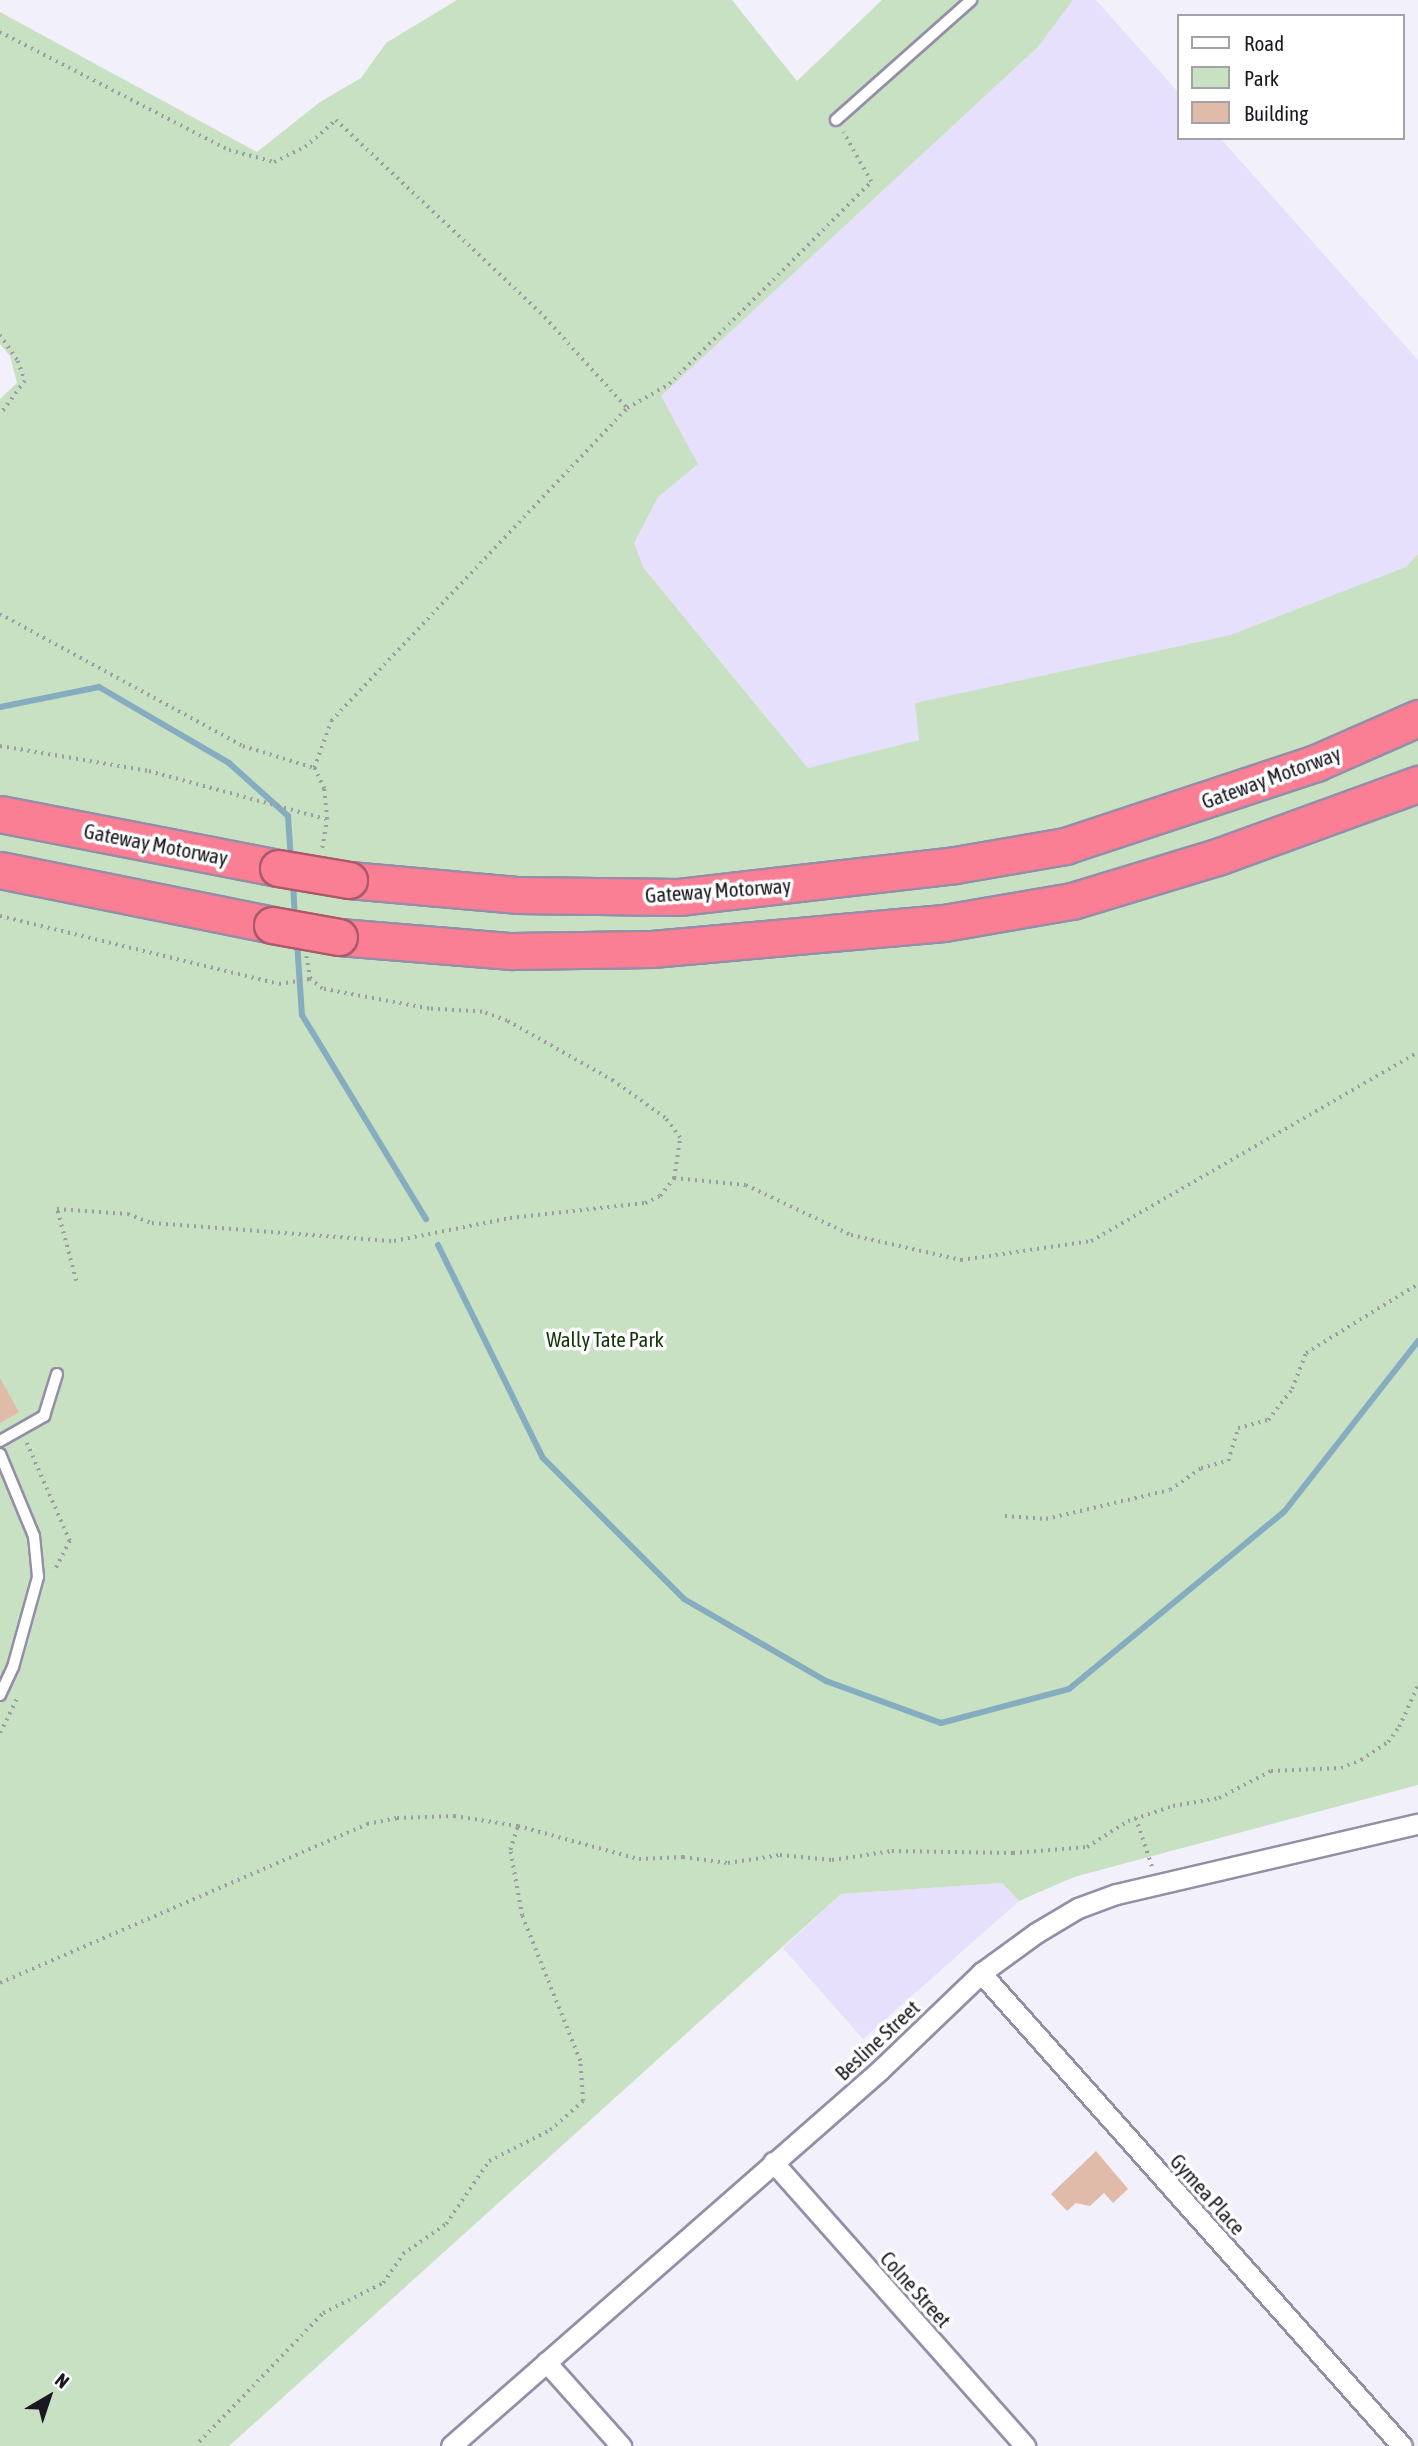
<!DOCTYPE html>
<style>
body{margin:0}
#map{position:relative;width:1418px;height:2446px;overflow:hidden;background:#f2f0fb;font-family:"Asap Condensed",sans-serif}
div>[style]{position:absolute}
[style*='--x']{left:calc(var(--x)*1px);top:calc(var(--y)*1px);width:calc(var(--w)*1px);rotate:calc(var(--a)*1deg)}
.built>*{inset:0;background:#e6e0fc}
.green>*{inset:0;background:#c8e1c3}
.stream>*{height:6px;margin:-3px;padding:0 3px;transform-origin:3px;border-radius:3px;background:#86acbf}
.building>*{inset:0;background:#e0bba9}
.path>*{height:3.5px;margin-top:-1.75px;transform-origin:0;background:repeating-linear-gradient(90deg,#9d9ba5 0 2px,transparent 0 7px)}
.roads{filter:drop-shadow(2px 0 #948ea8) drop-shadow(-2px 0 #948ea8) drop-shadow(0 2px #948ea8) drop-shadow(0 -2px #948ea8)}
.lane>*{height:10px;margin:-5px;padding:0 5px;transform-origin:5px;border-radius:5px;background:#fff}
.street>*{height:19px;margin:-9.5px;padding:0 9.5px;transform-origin:9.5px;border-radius:9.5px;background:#fff}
.highway>*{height:35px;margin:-17.5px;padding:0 17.5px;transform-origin:17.5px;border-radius:17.5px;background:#fa7e94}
.bridges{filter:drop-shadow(2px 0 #ab5a6b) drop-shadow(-2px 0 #ab5a6b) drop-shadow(0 2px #ab5a6b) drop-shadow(0 -2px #ab5a6b)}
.highway-bridge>*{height:35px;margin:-17.5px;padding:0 17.5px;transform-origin:17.5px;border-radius:17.5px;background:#fa7e94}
span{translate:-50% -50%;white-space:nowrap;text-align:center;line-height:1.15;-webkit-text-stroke:7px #fff;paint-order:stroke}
.street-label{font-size:21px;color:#191720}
.park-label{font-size:21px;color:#12350a}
.legend{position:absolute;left:1177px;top:14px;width:228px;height:126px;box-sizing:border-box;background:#fff;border:2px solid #a3a2a6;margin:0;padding:9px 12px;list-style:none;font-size:21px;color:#191720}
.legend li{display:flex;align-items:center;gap:14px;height:35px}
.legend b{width:35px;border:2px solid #a3a2a6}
.north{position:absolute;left:14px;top:2362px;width:70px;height:70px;-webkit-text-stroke:5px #fff;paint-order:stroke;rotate:39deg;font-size:19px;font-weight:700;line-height:28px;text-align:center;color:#191720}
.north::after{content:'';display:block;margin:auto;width:24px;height:32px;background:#191720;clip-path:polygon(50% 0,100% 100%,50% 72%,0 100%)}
</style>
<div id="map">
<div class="built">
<div style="clip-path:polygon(1073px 0,1096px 0,1178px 92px,1178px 138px,1220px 138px,1418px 360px,1418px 554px,1407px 567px,1230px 635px,916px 703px,919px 740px,808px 768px,571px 479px,1038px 47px)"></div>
<div style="clip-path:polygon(1002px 1883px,1019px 1901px,863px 2039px,783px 1948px,841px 1894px)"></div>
</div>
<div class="green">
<div style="clip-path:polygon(457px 0,732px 0,797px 81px,882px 0,1073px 0,1038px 47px,661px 396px,698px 464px,658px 497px,634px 543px,643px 567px,808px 768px,919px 740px,915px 703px,1230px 635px,1406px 567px,1418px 554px,1418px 1785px,1074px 1877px,1019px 1901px,1002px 1883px,841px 1894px,229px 2446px,0 2446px,0 399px,17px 383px,10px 356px,0 344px,0 12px,257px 152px,320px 102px,361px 78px,386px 43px)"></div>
</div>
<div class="stream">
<div style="--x:0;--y:707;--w:101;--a:-11.4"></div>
<div style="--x:99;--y:687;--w:151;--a:30.3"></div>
<div style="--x:229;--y:763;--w:79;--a:41.9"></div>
<div style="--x:288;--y:816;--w:45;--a:86.2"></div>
<div style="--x:293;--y:882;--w:35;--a:87"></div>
<div style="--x:297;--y:942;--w:73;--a:86.1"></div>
<div style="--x:302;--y:1015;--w:239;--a:58.7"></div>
<div style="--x:438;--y:1245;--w:237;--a:63.8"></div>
<div style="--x:543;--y:1458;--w:199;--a:45"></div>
<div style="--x:684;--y:1599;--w:164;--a:30"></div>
<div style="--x:826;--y:1681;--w:122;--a:20.1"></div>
<div style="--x:941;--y:1723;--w:132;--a:-14.9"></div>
<div style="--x:1069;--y:1689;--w:278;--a:-39.5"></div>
<div style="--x:1284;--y:1512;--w:217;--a:-51.9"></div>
</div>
<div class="building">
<div style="clip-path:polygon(0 1378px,19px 1412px,0 1423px)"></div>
<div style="clip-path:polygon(1096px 2151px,1128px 2189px,1113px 2203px,1104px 2193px,1090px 2206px,1076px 2203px,1067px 2211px,1051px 2194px)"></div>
</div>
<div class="path">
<div style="--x:0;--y:32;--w:258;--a:27.3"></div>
<div style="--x:229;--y:150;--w:47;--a:14.9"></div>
<div style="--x:274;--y:162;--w:34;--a:-26"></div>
<div style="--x:305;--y:147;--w:41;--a:-41.1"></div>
<div style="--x:336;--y:120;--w:280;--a:43.3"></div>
<div style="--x:540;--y:312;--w:128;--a:47.8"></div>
<div style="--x:0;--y:335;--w:32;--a:55"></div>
<div style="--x:18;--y:361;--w:21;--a:71"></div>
<div style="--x:25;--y:381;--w:42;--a:126.3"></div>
<div style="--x:0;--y:614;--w:277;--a:28.5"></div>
<div style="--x:243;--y:746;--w:74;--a:17.2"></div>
<div style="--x:0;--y:746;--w:151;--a:9.5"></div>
<div style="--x:149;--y:771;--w:183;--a:15.2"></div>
<div style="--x:322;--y:848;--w:29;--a:-80"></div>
<div style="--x:327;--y:819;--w:30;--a:-96"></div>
<div style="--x:324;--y:789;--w:23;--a:-115"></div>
<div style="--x:314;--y:768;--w:50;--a:-70.1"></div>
<div style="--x:331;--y:721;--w:431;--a:-46.6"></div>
<div style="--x:627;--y:408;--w:48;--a:-29.7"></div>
<div style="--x:669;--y:384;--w:286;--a:-45"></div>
<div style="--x:871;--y:182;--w:57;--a:-119.2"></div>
<div style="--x:0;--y:916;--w:287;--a:13.7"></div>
<div style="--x:279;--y:984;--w:31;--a:-9"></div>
<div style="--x:674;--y:1178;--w:72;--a:5.6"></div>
<div style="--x:746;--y:1185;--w:116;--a:25.5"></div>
<div style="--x:851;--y:1235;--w:113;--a:12.8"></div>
<div style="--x:961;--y:1260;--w:131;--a:-8.3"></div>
<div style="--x:1091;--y:1241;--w:378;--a:-30"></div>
<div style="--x:76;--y:1281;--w:74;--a:-104.8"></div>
<div style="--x:57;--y:1209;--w:71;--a:4"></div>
<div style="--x:128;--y:1214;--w:26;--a:21"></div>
<div style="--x:152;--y:1223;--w:243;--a:4.3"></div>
<div style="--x:394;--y:1241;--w:118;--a:-11.2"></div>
<div style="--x:510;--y:1218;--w:136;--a:-6.3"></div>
<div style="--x:645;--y:1203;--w:17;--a:-25"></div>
<div style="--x:660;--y:1196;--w:23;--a:-52"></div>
<div style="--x:674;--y:1178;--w:40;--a:-81.5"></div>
<div style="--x:680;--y:1138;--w:25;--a:-127"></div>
<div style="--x:665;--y:1118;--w:64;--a:-144.6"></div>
<div style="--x:613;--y:1081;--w:122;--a:-150.5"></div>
<div style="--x:507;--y:1021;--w:27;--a:-160"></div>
<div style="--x:482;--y:1012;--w:53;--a:-176.8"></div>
<div style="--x:429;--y:1009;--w:109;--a:-169.4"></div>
<div style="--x:322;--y:989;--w:16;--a:-140"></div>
<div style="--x:310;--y:979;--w:23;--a:-100"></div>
<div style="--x:27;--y:1443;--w:107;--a:66.3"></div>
<div style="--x:70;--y:1541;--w:35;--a:117"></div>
<div style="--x:1005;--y:1516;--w:41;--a:4.2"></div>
<div style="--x:1046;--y:1519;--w:127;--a:-13.2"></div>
<div style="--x:1170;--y:1490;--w:38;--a:-35"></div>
<div style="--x:1201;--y:1468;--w:28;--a:-15"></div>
<div style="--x:1228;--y:1461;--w:34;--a:-73"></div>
<div style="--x:1238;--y:1428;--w:31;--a:-15"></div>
<div style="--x:1268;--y:1420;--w:39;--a:-52"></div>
<div style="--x:1292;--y:1389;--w:39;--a:-69"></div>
<div style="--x:1306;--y:1353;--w:132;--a:-31.6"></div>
<div style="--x:0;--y:1733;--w:37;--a:-64"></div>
<div style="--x:1136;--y:1818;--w:51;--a:71.6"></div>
<div style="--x:0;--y:1983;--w:400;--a:-23.4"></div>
<div style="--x:367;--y:1824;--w:31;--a:-11"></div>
<div style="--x:397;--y:1818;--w:57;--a:-2"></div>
<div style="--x:454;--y:1816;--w:65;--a:8.9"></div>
<div style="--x:518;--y:1826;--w:125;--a:15.3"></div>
<div style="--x:639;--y:1859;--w:44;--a:-2.6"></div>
<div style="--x:683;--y:1857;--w:45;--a:7.6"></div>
<div style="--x:728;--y:1863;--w:53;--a:-8.7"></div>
<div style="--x:780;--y:1855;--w:52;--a:5.5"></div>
<div style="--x:832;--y:1860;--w:61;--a:-8.5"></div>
<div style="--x:892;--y:1851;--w:121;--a:0.9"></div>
<div style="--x:1013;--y:1853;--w:74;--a:-4.6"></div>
<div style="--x:1087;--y:1847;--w:49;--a:-32.4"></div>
<div style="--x:1128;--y:1821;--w:47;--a:-18.4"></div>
<div style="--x:1173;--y:1806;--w:47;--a:-9.9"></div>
<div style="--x:1219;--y:1798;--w:59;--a:-27.4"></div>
<div style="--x:1271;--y:1771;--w:70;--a:-2.5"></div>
<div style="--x:1341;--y:1768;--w:22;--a:-22"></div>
<div style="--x:1361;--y:1760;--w:32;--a:-34"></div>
<div style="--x:1388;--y:1742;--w:19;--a:-54"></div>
<div style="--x:1399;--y:1727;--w:46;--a:-65.7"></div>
<div style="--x:199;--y:2442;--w:179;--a:-46.1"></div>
<div style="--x:323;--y:2313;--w:67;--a:-26.6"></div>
<div style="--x:383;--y:2283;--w:35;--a:-55"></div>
<div style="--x:403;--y:2254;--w:52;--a:-34.9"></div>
<div style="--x:446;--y:2224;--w:76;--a:-55.7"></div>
<div style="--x:489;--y:2161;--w:68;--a:-26.9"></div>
<div style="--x:550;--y:2130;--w:44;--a:-41.3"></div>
<div style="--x:583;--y:2101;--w:40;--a:-94.3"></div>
<div style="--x:580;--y:2061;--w:156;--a:-111.8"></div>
<div style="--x:522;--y:1916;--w:67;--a:-100.3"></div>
<div style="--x:510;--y:1850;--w:25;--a:-72"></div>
</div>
<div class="roads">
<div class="lane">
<div style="--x:836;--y:120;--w:181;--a:-41.6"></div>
<div style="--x:0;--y:1441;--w:51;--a:-29.6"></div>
<div style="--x:44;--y:1416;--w:44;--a:-72.8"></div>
<div style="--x:0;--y:1454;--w:89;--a:67.5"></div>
<div style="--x:34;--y:1536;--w:41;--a:84.4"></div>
<div style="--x:38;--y:1577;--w:93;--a:105.5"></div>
<div style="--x:13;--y:1667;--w:31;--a:115"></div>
</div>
<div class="street">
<div style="--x:981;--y:1973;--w:633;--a:48.33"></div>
<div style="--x:773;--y:2162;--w:380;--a:48.4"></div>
<div style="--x:546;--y:2362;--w:113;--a:48.2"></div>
<div style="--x:451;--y:2446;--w:570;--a:-41.23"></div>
<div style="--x:880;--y:2070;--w:140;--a:-43.8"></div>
<div style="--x:981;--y:1973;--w:68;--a:-36"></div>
<div style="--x:1036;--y:1933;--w:49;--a:-30.8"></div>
<div style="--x:1078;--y:1908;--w:40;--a:-20.2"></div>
<div style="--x:1116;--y:1894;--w:310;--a:-13.1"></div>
</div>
<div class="highway">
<div style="--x:0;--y:814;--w:283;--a:11"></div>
<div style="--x:0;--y:870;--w:278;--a:11.4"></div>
<div style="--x:349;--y:880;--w:168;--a:5.1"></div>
<div style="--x:516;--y:895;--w:163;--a:0.7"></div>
<div style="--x:679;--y:897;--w:278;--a:-6.6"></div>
<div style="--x:955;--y:865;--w:112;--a:-9.8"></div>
<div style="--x:1065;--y:846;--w:264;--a:-18.3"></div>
<div style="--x:1316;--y:763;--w:111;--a:-23.8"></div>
<div style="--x:339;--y:937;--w:173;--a:4.7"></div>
<div style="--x:511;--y:951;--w:141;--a:-0.8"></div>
<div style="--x:652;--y:949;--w:293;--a:-5.1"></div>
<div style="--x:944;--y:923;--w:130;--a:-9.8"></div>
<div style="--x:1072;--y:901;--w:155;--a:-16.9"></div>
<div style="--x:1220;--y:856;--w:211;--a:-20"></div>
</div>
</div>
<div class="bridges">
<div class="highway-bridge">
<div style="--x:278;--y:868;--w:72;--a:9.6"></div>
<div style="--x:272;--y:925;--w:68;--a:10.2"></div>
</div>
</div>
<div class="street-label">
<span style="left:1271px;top:777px;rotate:-20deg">Gateway Motorway</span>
<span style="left:156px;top:844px;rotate:11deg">Gateway Motorway</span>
<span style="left:718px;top:890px;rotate:-4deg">Gateway Motorway</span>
<span style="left:877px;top:2040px;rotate:-43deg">Besline Street</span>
<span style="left:1208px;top:2194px;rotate:48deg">Gymea Place</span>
<span style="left:916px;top:2289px;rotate:48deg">Colne Street</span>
</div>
<div class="park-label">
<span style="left:605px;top:1339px">Wally Tate Park</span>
</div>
<ul class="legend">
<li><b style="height:9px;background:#fff"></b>Road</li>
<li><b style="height:19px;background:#c8e1c3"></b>Park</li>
<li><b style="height:19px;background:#e0bba9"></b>Building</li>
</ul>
<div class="north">N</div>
</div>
